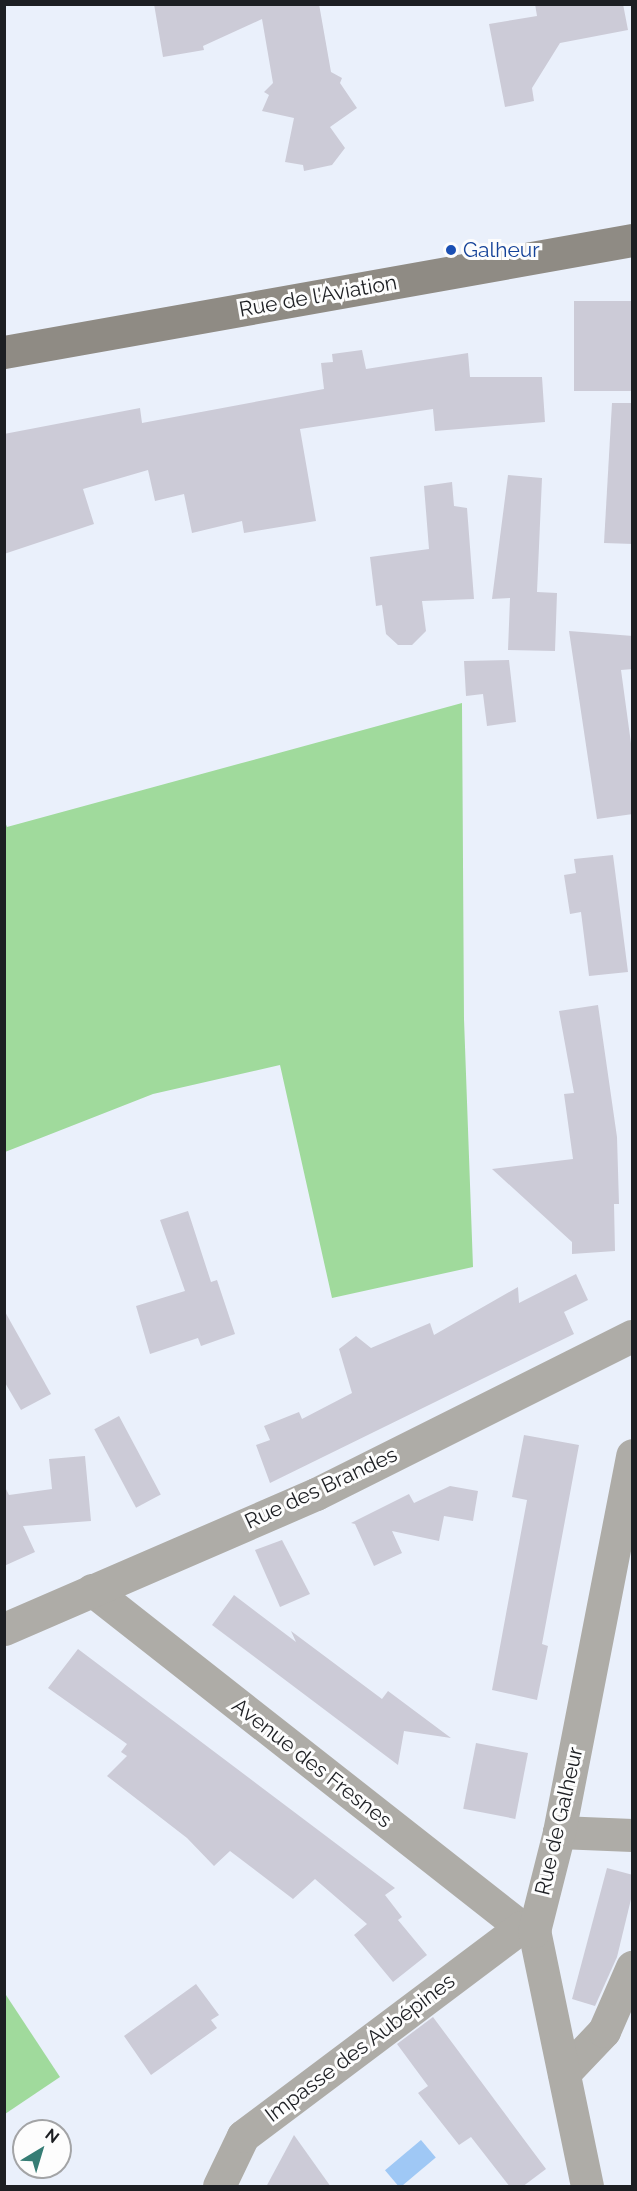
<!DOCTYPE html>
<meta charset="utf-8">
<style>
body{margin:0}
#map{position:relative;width:637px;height:2191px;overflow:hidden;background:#eaf0fb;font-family:Raleway,sans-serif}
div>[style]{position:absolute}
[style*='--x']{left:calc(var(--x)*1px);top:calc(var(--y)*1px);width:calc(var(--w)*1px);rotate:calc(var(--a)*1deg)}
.green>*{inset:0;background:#a0da9c}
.water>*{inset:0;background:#9fc8f5;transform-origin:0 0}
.building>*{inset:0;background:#cccbd7;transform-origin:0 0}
.street>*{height:33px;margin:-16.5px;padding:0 16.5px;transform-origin:16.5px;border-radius:16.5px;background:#aeaca7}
.secondary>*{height:33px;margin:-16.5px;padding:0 16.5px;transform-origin:16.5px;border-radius:16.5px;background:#8f8b84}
.dots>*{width:16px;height:16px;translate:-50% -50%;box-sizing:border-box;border:3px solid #fdfdfd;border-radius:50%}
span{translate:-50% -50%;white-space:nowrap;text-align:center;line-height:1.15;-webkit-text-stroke:6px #fdfdfd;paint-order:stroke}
.transit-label{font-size:21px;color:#164399}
.left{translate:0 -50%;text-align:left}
.street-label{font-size:21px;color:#1d1f23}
.frame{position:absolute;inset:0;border:6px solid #1d1f23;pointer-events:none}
.north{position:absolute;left:12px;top:2119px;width:60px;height:60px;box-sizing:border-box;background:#fdfdfd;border:2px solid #a3a4a6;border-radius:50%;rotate:38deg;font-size:16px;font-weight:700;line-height:24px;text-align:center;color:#1d1f23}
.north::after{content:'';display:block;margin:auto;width:21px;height:27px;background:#367d75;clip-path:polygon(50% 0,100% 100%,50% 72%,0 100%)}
</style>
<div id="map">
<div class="green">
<div style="clip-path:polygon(462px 703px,464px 1019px,473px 1267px,332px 1298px,280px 1065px,153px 1094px,5px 1152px,5px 822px,7px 827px)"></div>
<div style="clip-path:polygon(4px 1992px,60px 2077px,5px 2114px,4px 2114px)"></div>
</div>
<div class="water">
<div style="left:421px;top:2140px;width:23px;height:47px;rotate:50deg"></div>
</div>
<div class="building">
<div style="clip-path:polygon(154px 4px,319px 4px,331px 72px,342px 78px,340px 83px,357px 108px,330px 127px,345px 148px,332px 165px,304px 171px,303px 165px,285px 162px,294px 118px,262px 111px,269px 95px,264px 92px,273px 83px,262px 19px,203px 46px,204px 50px,163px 57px)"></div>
<div style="clip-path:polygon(535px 4px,623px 4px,628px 30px,560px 43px,532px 88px,534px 101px,505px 107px,489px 24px,537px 16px)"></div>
<div style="left:633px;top:301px;width:90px;height:59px;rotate:90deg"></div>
<div style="clip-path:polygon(362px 350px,366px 369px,468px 353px,470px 377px,542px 377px,545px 422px,435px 431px,433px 409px,300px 429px,316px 521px,244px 533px,242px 521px,192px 533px,184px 494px,155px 501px,148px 470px,83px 489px,94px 524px,4px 554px,4px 434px,140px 408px,142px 423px,324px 389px,321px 363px,333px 362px,332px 354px)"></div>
<div style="clip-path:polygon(612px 403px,633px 403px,633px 544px,604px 543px)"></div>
<div style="clip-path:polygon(508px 475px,542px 478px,537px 592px,557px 593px,555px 651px,508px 650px,510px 598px,492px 599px)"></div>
<div style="clip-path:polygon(452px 482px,454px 506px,467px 508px,474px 599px,422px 601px,426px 631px,412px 645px,398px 645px,386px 634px,382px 605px,376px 606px,370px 557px,429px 549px,424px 486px)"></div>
<div style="clip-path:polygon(569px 631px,633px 636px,633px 669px,621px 670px,633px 758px,633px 814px,597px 819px)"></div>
<div style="clip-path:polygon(509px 660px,516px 722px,487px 726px,483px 694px,466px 696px,464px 661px)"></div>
<div style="clip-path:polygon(613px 855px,628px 972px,589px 976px,581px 912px,570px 914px,564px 875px,576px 873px,574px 859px)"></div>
<div style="clip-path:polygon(598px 1005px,617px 1137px,619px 1204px,614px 1204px,615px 1251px,572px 1254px,572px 1242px,492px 1169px,573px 1159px,564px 1094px,574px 1093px,559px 1011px)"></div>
<div style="clip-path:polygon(188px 1211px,211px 1282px,217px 1280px,235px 1334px,201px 1346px,198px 1338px,150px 1354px,136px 1306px,185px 1291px,160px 1220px)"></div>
<div style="clip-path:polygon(576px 1274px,588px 1300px,564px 1312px,574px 1334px,270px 1483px,256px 1445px,270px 1440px,264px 1426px,299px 1412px,302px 1419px,352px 1393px,339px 1349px,356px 1336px,371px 1348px,430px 1323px,434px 1335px,518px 1287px,519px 1303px)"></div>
<div style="clip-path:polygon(4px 1310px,51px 1394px,21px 1410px,4px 1381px)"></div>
<div style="left:119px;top:1416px;width:89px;height:28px;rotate:62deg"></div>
<div style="clip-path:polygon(524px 1435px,579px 1445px,542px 1644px,548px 1646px,537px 1700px,492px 1690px,527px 1500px,512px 1497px)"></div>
<div style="clip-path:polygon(85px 1456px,91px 1521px,23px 1526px,35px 1552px,4px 1566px,4px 1485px,9px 1495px,52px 1489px,49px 1459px)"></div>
<div style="clip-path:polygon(450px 1486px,478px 1491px,473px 1521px,444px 1516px,439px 1541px,392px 1531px,402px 1553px,374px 1566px,355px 1524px,351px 1523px,409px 1494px,414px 1503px)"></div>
<div style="clip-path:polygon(282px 1540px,310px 1594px,280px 1607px,255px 1550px)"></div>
<div style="clip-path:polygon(234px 1595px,296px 1642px,291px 1631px,382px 1699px,388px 1691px,451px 1738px,404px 1731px,398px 1765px,212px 1625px)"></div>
<div style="clip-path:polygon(78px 1649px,395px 1888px,385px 1895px,402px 1917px,398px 1920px,427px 1955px,393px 1982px,354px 1935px,367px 1924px,315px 1879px,293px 1899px,230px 1851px,214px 1866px,187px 1838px,107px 1776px,127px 1756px,121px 1752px,127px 1744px,48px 1688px)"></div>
<div style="left:476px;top:1743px;width:53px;height:67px;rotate:11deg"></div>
<div style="clip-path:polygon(607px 1868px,633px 1875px,633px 1891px,617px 1957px,595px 2006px,572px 1999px)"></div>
<div style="clip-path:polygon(196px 1984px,219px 2015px,211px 2020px,217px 2028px,151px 2075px,124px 2036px)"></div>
<div style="clip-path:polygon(433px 2017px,546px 2169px,522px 2187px,510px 2187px,471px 2137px,459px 2145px,418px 2093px,428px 2086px,397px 2044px)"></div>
<div style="clip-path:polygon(294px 2135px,331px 2187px,266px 2187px)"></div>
</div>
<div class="street">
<div style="--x:92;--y:1590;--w:546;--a:38.15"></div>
<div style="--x:521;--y:1927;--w:14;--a:17"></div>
<div style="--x:4;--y:1629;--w:340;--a:-23.4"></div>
<div style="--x:316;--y:1494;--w:353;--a:-26.6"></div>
<div style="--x:559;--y:1832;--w:73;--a:2.4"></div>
<div style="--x:564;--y:2073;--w:58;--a:-46.4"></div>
<div style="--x:604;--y:2031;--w:70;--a:-66.4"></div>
<div style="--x:219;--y:2186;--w:55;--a:-64.4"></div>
<div style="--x:243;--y:2136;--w:348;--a:-36.9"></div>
<div style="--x:587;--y:2186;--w:260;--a:-101.7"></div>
<div style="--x:534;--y:1931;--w:102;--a:-75.8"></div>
<div style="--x:559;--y:1832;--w:384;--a:-79"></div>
</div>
<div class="secondary">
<div style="--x:4;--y:352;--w:638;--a:-10.11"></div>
</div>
<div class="dots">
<div style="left:451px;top:250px;background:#1a4fb4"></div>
</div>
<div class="transit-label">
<span class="left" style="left:463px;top:250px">Galheur</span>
</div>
<div class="street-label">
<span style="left:318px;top:296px;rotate:-10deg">Rue de l'Aviation</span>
<span style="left:321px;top:1488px;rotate:-25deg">Rue des Brandes</span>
<span style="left:312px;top:1763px;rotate:38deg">Avenue des Fresnes</span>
<span style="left:559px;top:1821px;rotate:-77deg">Rue de Galheur</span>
<span style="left:360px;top:2048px;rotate:-37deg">Impasse des Aubépines</span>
</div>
<div class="frame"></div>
<div class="north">N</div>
</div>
